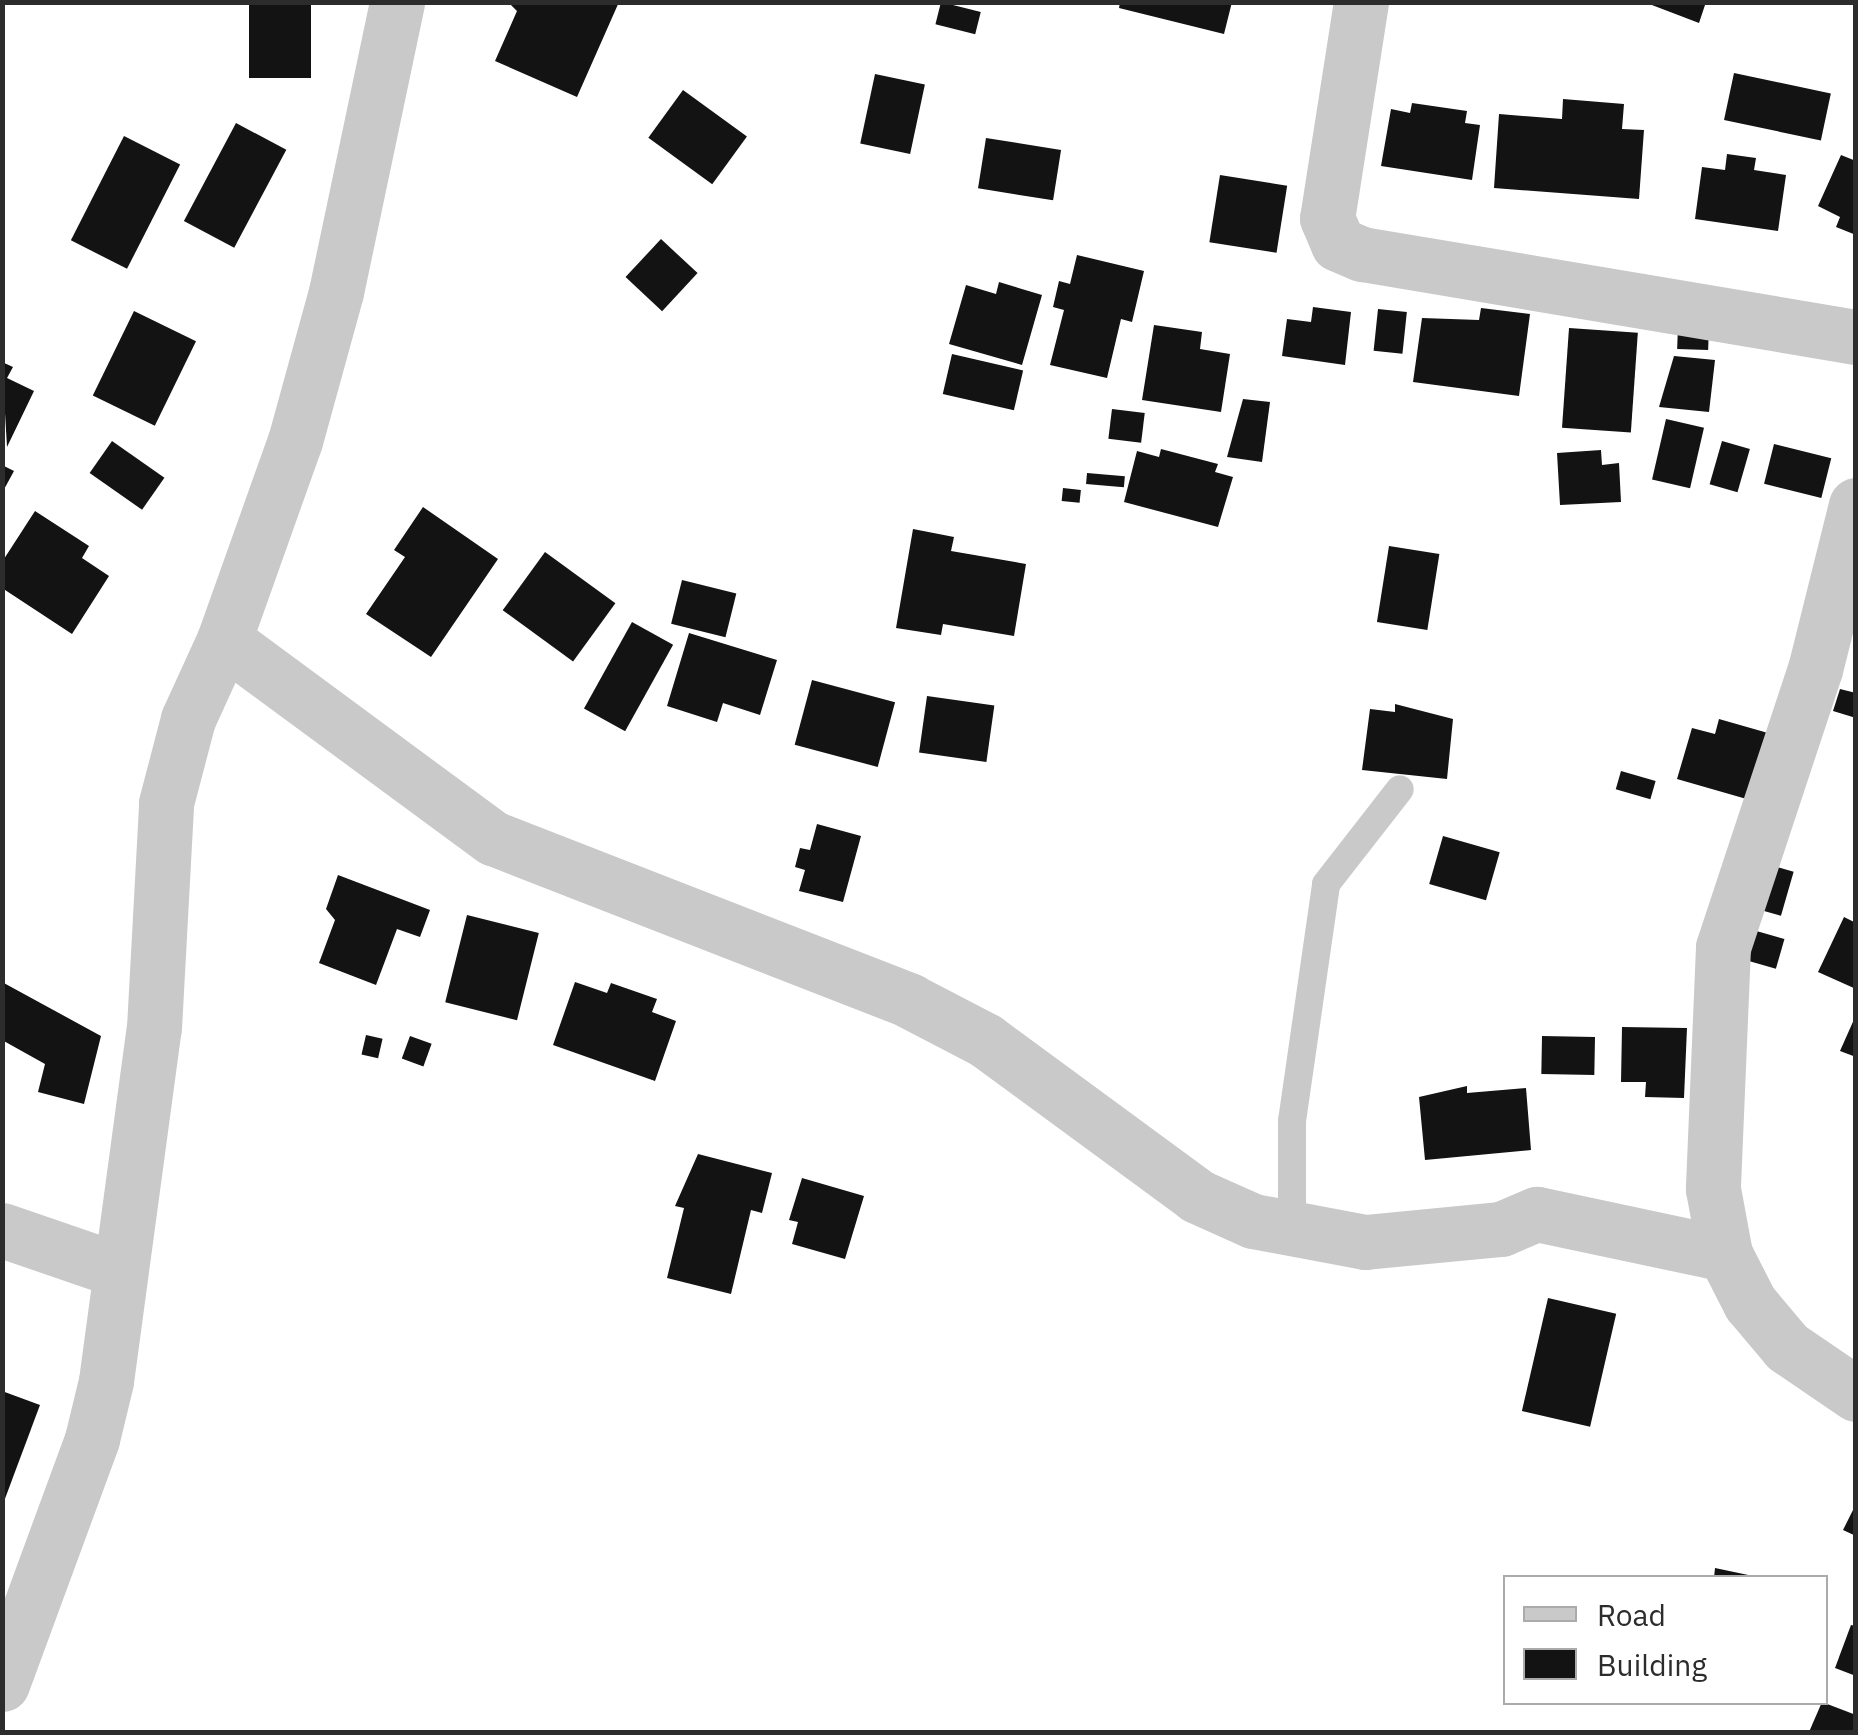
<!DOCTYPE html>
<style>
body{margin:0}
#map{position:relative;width:1858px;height:1735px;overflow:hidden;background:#fff;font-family:"IBM Plex Sans",sans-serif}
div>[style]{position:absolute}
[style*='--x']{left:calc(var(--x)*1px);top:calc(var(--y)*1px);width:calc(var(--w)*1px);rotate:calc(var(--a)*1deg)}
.building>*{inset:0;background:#131313;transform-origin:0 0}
.service>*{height:28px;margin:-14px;padding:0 14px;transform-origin:14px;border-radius:14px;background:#c9c9c9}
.minor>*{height:55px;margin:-27.5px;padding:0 27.5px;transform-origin:27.5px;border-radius:27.5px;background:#c9c9c9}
.tertiary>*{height:55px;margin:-27.5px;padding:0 27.5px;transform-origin:27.5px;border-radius:27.5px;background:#c9c9c9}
span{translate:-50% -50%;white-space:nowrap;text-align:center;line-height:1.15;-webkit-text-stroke:10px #fff;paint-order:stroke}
.frame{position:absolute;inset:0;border:5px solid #2c2c2c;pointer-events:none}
.legend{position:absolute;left:1503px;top:1575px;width:325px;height:130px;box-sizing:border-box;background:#fff;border:2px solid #ababab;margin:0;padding:12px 18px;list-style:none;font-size:30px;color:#2c2c2c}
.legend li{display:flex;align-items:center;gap:20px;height:50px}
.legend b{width:50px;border:2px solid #ababab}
</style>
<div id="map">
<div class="building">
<div style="left:249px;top:2px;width:62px;height:76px"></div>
<div style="clip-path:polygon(508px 2px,619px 2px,577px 97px,495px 61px,517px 11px)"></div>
<div style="left:941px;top:2px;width:41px;height:23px;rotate:14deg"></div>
<div style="clip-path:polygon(1120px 2px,1232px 2px,1224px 34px,1119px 8px)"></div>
<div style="clip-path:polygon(1644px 2px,1706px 2px,1699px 23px)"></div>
<div style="left:1734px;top:73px;width:99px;height:48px;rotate:12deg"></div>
<div style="left:875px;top:74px;width:51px;height:71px;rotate:12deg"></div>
<div style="left:683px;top:90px;width:79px;height:59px;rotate:36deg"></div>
<div style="clip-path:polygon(1563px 99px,1624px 104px,1622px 129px,1644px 130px,1639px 199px,1494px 188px,1499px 114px,1562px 119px)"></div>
<div style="clip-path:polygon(1412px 103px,1467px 111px,1465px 123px,1480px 125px,1472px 180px,1381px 166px,1391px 109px,1410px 113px)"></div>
<div style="left:236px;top:123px;width:57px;height:111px;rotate:28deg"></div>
<div style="left:124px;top:136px;width:63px;height:117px;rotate:27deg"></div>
<div style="left:986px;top:138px;width:76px;height:51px;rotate:9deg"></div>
<div style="clip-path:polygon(1727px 154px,1756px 158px,1754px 170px,1786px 175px,1778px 231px,1695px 219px,1702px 167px,1725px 170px)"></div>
<div style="clip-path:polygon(1841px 155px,1856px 161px,1856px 235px,1836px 227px,1840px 217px,1818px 206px)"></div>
<div style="left:1220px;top:175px;width:68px;height:68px;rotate:9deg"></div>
<div style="left:661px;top:239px;width:50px;height:52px;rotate:43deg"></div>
<div style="clip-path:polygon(1077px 255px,1144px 271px,1132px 322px,1121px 319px,1107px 378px,1050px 365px,1064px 310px,1053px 307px,1059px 281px,1070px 284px)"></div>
<div style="clip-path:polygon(999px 282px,1042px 295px,1022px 365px,949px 344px,966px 285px,996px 294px)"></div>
<div style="clip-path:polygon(1313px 307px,1351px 312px,1345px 365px,1282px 356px,1287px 319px,1311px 322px)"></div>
<div style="clip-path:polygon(1481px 308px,1530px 314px,1519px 396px,1413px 382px,1422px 318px,1479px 320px)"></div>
<div style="left:1378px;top:309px;width:29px;height:42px;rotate:6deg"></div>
<div style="left:134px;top:311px;width:69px;height:94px;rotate:26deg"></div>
<div style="clip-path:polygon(1154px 325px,1202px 332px,1200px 349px,1230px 354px,1221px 412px,1142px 400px)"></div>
<div style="left:1678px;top:325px;width:31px;height:24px;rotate:2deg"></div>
<div style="left:1569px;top:328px;width:69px;height:100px;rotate:4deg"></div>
<div style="left:952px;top:354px;width:73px;height:41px;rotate:13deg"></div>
<div style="clip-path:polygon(1674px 356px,1715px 360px,1709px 412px,1659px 407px)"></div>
<div style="clip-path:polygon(2px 362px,13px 367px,7px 378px,34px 391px,7px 447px)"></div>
<div style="clip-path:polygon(1243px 399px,1270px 402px,1262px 462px,1227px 457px)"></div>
<div style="left:1112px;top:409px;width:33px;height:30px;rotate:7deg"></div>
<div style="left:1666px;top:419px;width:39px;height:62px;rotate:13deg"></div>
<div style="left:112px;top:441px;width:64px;height:39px;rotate:35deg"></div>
<div style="left:1722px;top:441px;width:29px;height:45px;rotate:16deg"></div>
<div style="left:1774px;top:444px;width:59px;height:41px;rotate:14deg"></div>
<div style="clip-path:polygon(1161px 449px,1218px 464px,1215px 472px,1233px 477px,1218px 527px,1124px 502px,1137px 451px,1159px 457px)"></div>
<div style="clip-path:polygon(1601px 450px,1602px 465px,1619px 463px,1621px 502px,1560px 505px,1557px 453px)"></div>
<div style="clip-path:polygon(2px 465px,14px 471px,2px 493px)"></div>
<div style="left:1087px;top:473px;width:38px;height:11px;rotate:5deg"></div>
<div style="left:1063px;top:488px;width:18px;height:13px;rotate:6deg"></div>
<div style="clip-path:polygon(423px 507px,498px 559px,431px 657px,366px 614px,405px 557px,394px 550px)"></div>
<div style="clip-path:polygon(35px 511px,89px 546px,82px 558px,109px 576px,72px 634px,2px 588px,2px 562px)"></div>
<div style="clip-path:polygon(913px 529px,954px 537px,951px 551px,1026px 564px,1014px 636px,943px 624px,941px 635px,896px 628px)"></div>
<div style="left:1389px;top:546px;width:51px;height:77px;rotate:9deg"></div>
<div style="left:545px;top:552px;width:87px;height:72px;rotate:36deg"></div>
<div style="left:682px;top:580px;width:56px;height:45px;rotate:14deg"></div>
<div style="left:632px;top:622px;width:47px;height:99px;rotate:29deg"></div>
<div style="clip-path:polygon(689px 633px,777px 660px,760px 715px,723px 703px,717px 722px,667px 706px)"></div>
<div style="left:812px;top:680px;width:86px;height:67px;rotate:15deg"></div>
<div style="clip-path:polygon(1840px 689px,1856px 693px,1856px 718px,1833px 711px)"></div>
<div style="left:927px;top:696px;width:68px;height:57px;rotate:8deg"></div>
<div style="clip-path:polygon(1395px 704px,1453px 719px,1447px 779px,1362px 770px,1370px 709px,1395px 712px)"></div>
<div style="clip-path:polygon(1719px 719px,1768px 733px,1750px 800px,1677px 779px,1692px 728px,1715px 734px)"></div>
<div style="left:1621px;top:771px;width:36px;height:19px;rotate:16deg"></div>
<div style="clip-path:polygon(817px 824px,861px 836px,843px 902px,799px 891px,805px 870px,795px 867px,800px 848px,810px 850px)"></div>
<div style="left:1443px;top:836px;width:59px;height:50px;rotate:16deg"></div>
<div style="left:1760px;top:862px;width:35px;height:46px;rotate:16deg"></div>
<div style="clip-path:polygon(338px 875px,430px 910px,420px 937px,397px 929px,376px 985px,319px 963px,335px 920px,326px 909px)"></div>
<div style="left:467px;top:915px;width:74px;height:90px;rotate:14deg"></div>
<div style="clip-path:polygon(1844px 917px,1856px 923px,1856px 989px,1818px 972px)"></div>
<div style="left:1746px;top:928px;width:40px;height:31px;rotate:16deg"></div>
<div style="clip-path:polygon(2px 982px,101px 1036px,84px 1104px,38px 1092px,45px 1064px,2px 1040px)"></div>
<div style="clip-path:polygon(575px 982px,607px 993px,611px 983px,657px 999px,652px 1012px,676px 1021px,655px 1081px,553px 1045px)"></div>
<div style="clip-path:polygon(1856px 1015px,1856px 1057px,1840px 1051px)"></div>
<div style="clip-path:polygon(1622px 1027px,1687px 1028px,1684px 1098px,1645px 1097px,1646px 1082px,1621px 1082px)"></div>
<div style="left:366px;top:1035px;width:17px;height:20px;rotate:13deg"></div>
<div style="left:410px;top:1036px;width:23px;height:24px;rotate:20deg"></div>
<div style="left:1542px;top:1036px;width:53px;height:38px;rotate:1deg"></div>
<div style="clip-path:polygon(1467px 1086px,1467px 1093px,1526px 1088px,1531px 1150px,1425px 1160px,1419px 1097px)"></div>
<div style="clip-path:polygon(698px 1154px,772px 1173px,762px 1213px,751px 1210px,731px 1294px,667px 1278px,684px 1208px,675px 1206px)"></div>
<div style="clip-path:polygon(802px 1178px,864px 1196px,845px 1259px,792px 1244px,798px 1222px,789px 1220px)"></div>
<div style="left:1548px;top:1298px;width:70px;height:116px;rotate:13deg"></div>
<div style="clip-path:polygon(2px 1391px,40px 1405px,3px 1504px,2px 1504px)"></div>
<div style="clip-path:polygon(1856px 1504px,1856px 1536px,1843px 1530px)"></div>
<div style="clip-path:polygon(1715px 1568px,1753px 1576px,1753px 1578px,1714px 1578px)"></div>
<div style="clip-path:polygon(1851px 1625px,1856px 1626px,1856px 1676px,1835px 1668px)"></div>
<div style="clip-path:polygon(1822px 1702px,1856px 1715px,1856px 1732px,1809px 1732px)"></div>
</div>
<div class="service">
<div style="--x:1292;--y:1230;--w:109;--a:-90"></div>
<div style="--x:1292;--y:1121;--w:239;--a:-81.8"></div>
<div style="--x:1326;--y:884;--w:120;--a:-52.1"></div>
</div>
<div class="minor">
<div style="--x:1361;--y:2;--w:219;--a:98.9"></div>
<div style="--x:1327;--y:218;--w:28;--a:67"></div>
<div style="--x:1338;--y:244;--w:26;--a:23"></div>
<div style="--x:1362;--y:254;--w:501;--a:9.54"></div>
<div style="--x:1856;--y:505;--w:169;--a:104"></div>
<div style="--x:1815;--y:669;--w:293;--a:108.3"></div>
<div style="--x:1723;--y:947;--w:242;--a:92.4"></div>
<div style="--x:1713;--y:1189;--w:66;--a:79.5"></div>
<div style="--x:1725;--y:1254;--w:55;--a:63"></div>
<div style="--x:1750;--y:1303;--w:57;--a:49.9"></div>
<div style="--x:1787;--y:1347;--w:83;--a:34.3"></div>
<div style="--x:224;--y:640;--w:334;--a:36.4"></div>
<div style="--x:493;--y:838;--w:448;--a:21.3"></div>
<div style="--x:910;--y:1001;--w:85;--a:27.5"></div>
<div style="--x:985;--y:1040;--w:263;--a:36.3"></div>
<div style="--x:1197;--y:1196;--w:61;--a:24.1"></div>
<div style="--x:1253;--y:1221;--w:114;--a:10.6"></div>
<div style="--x:1365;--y:1242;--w:137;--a:-5.5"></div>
<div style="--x:1501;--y:1229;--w:39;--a:-23"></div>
<div style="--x:1537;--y:1214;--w:192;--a:12"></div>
<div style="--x:2;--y:1230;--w:123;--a:19"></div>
</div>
<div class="tertiary">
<div style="--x:2;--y:1684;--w:261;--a:-69.8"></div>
<div style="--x:92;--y:1439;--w:60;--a:-76.4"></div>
<div style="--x:106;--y:1381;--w:356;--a:-82.3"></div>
<div style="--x:154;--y:1028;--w:225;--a:-86.9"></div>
<div style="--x:166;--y:803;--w:87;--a:-75.3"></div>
<div style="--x:188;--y:719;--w:87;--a:-65.5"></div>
<div style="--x:224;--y:640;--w:211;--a:-70.4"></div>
<div style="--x:295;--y:441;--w:155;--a:-74.6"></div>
<div style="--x:336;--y:292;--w:296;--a:-78.1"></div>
</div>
<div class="frame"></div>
<ul class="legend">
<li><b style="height:12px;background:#c9c9c9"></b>Road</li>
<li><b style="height:28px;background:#131313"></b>Building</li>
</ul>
</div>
